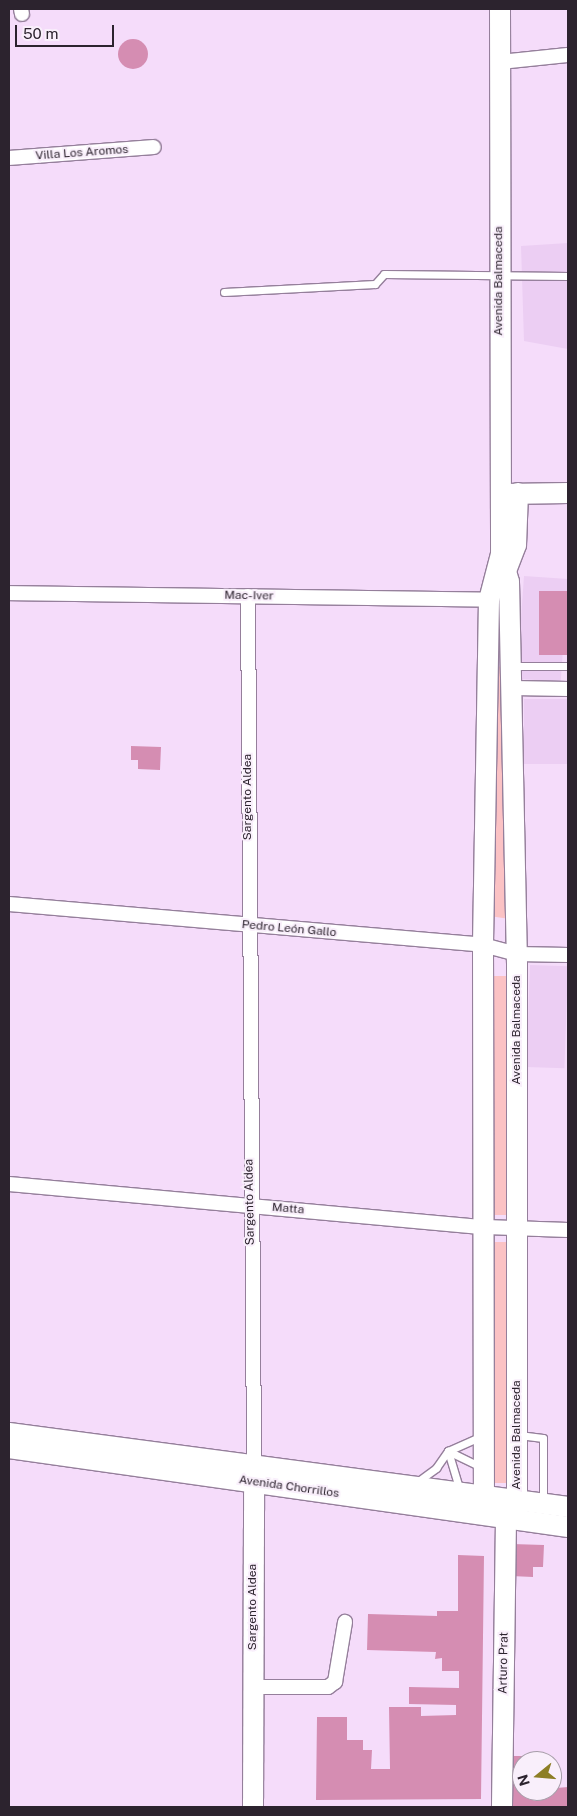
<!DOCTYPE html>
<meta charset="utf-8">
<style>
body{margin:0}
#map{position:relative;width:577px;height:1816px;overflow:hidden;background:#f5dcfa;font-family:"Public Sans",sans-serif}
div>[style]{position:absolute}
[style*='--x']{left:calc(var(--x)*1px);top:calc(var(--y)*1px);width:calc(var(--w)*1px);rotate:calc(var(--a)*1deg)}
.built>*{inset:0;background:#eccef3;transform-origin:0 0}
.green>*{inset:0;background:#fbc2c4;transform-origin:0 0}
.building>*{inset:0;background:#d58db2;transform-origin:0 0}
.round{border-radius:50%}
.roads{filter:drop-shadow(1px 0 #957f9b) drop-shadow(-1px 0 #957f9b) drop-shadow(0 1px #957f9b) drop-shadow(0 -1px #957f9b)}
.lane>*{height:7px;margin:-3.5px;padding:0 3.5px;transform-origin:3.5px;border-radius:3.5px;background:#fff}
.street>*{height:14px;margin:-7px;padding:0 7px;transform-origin:7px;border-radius:7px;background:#fff}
.secondary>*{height:20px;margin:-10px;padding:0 10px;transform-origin:10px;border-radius:10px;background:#fff}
span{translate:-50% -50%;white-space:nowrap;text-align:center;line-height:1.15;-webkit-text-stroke:4px #f9effb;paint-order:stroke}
.street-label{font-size:12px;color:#2c232e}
.frame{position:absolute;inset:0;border:10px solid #2c232e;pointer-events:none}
.north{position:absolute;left:512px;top:1751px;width:50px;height:50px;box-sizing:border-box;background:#f9effb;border:1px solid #a79da9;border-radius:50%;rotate:253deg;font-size:14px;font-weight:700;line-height:20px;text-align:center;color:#2c232e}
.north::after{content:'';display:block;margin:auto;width:18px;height:22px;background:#8d7e25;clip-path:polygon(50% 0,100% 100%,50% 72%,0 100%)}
.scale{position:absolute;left:15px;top:25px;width:99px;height:22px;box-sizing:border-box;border:2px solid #2c232e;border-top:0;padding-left:6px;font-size:15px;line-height:18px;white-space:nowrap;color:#2c232e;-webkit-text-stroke:4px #f9effb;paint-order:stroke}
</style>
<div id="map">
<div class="built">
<div style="clip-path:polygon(568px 243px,568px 349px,524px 341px,521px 246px)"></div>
<div style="left:524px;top:576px;width:44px;height:103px;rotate:4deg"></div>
<div style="left:568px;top:699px;width:65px;height:44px;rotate:90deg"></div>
<div style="left:530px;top:965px;width:38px;height:102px;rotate:2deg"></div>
</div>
<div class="green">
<div style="clip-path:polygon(492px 666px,508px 667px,510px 919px,489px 916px)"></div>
<div style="left:490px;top:976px;width:18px;height:239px"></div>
<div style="clip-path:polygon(494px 1242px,510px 1242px,510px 1483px,491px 1483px)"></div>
</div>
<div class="building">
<div class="round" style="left:118px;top:39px;width:30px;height:30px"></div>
<div style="left:539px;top:591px;width:29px;height:64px"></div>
<div style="clip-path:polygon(131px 746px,161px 747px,160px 770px,138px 769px,138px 760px,131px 760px)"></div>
<div style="clip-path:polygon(512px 1544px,544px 1545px,543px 1567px,533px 1567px,533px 1577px,511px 1576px)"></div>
<div style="clip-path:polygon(458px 1555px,484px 1556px,481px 1799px,316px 1800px,317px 1717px,347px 1717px,347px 1740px,363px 1740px,363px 1750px,372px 1750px,371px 1769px,390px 1769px,389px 1707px,421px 1707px,421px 1716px,456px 1715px,456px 1705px,409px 1704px,409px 1687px,459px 1688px,459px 1671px,442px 1671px,442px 1658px,435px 1659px,436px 1652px,367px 1650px,368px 1614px,437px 1616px,437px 1611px,458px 1611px)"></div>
<div style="clip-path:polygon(508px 1756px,526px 1756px,527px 1761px,522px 1761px,522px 1791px,568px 1787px,568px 1807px,509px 1807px)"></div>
</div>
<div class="roads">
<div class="lane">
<div style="--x:224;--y:292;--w:151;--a:-3"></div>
<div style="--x:375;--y:284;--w:13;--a:-48"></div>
<div style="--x:384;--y:274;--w:184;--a:0.6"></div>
<div style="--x:514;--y:666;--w:54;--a:0"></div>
<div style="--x:519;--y:1435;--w:24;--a:7"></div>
<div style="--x:543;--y:1438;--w:65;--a:90"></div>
<div style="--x:448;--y:1451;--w:42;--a:73.3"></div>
<div style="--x:448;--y:1451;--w:37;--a:26"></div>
<div style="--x:417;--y:1482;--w:24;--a:-36"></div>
<div style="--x:436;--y:1468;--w:21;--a:-55"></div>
<div style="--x:448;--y:1451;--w:37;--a:-24"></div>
</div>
<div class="street">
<div style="--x:21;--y:9;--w:5;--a:79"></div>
<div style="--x:500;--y:62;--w:68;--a:-5.9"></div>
<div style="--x:9;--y:158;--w:145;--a:-4.3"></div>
<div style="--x:9;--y:593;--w:480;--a:0.8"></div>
<div style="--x:248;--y:596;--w:869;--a:89.6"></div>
<div style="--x:513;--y:688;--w:55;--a:1"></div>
<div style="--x:9;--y:904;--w:476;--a:4.9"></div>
<div style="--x:483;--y:945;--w:35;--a:15"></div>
<div style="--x:517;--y:954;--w:51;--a:1.1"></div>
<div style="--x:9;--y:1184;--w:479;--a:5.2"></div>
<div style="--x:486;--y:1227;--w:82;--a:2.1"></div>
<div style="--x:253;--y:1687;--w:75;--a:0"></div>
<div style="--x:328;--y:1687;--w:9;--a:-36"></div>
<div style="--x:335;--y:1682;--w:61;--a:-80.5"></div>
</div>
<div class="secondary">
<div style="--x:500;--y:9;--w:545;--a:89.89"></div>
<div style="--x:501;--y:554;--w:29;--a:74"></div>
<div style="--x:509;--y:582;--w:382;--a:88.8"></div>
<div style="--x:517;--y:964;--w:535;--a:90"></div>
<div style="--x:517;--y:1499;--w:23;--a:119"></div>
<div style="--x:506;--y:1519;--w:288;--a:90.8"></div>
<div style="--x:505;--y:494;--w:63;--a:-0.9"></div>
<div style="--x:501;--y:554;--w:48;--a:104.6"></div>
<div style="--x:489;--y:600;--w:345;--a:91"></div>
<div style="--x:483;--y:945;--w:550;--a:89.9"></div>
<div style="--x:484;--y:1495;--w:33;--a:47"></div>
<div style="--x:506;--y:571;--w:28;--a:-69"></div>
<div style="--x:516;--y:545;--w:52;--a:-87.8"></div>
<div style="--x:9;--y:1433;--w:564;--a:7.54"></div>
<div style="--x:9;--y:1448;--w:565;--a:8.04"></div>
<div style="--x:253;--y:1807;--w:338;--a:-89.8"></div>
</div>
</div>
<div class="street-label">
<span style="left:82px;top:153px;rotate:-4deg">Villa Los Aromos</span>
<span style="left:499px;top:281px;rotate:-90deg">Avenida Balmaceda</span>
<span style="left:249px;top:596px;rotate:1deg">Mac-Iver</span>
<span style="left:248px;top:797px;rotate:-90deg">Sargento Aldea</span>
<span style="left:289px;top:929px;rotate:5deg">Pedro León Gallo</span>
<span style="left:517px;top:1030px;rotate:-90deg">Avenida Balmaceda</span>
<span style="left:250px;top:1202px;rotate:-91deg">Sargento Aldea</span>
<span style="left:288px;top:1209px;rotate:5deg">Matta</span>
<span style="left:517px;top:1435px;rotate:-90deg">Avenida Balmaceda</span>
<span style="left:289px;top:1487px;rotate:8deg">Avenida Chorrillos</span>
<span style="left:253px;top:1607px;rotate:-90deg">Sargento Aldea</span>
<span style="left:504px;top:1663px;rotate:-89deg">Arturo Prat</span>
</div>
<div class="frame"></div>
<div class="north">N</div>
<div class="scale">50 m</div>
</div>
